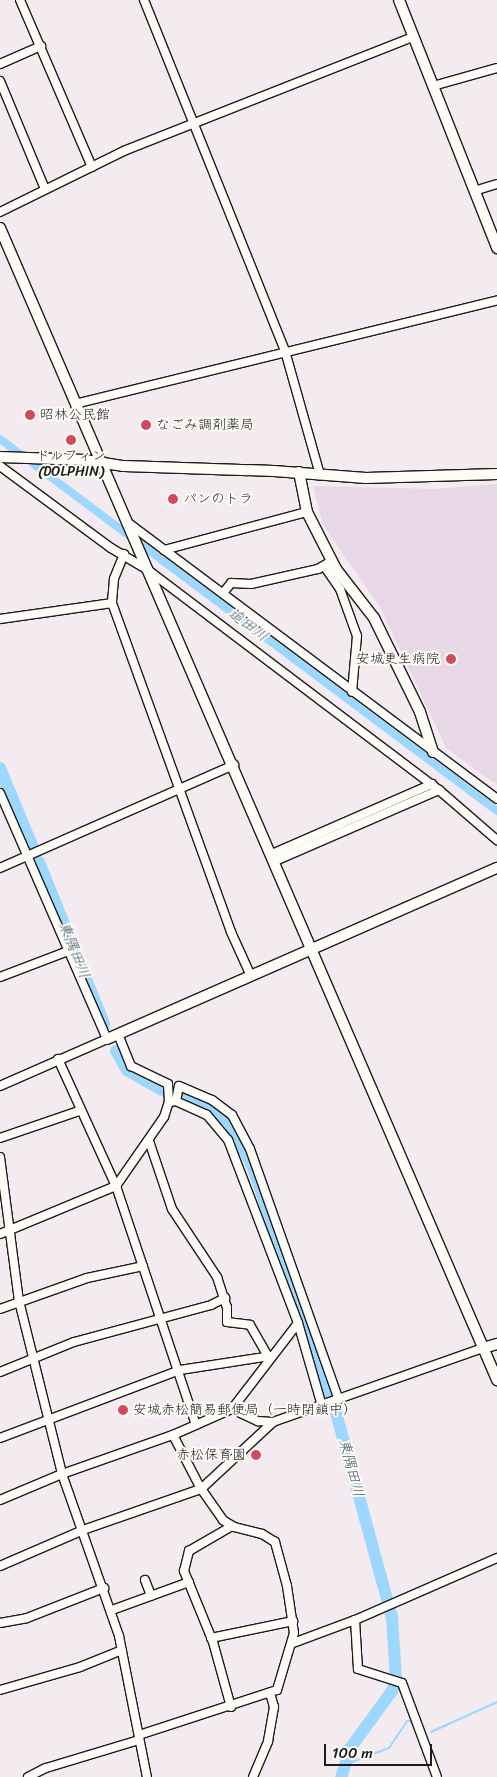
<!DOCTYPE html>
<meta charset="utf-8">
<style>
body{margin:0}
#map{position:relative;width:497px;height:1777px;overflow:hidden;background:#f3ebf0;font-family:Sriracha,"Klee One",sans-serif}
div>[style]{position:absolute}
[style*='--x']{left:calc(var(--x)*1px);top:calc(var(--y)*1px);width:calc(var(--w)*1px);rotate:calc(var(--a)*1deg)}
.built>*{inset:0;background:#e7d7e7}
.stream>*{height:2px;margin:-1px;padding:0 1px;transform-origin:1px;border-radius:1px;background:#9ed7fe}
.canal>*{height:8px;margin:-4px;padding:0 4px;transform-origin:4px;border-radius:4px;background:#9ed7fe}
.river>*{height:12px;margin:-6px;padding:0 6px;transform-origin:6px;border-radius:6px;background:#9ed7fe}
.roads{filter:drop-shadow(1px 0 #1c1c1c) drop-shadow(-1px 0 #1c1c1c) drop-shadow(0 1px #1c1c1c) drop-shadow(0 -1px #1c1c1c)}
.minor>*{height:8px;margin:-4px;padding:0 4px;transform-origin:4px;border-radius:4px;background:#fdfcf7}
.tertiary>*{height:10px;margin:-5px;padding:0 5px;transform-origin:5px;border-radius:5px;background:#fdfcf7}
.dots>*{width:14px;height:14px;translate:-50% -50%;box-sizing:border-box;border:2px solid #fdfcf7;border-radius:50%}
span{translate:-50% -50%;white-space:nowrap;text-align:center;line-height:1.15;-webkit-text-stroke:4px #fdfcf7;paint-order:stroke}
.poi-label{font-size:14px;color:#1c1c1c}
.left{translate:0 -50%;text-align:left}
.right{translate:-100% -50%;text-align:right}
.water-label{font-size:15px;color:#4a5d6b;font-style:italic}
.scale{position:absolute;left:324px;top:1744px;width:108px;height:22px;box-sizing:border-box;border:2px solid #1c1c1c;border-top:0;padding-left:6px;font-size:15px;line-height:18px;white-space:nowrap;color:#1c1c1c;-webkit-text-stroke:4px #fdfcf7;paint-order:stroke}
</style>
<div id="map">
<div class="built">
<div style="clip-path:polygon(497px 484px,497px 785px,446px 748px,380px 607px,323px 525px,313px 486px,434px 489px)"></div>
</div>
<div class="stream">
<div style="--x:431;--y:1732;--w:72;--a:-24.4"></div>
<div style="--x:344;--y:1765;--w:48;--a:-20.7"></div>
<div style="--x:389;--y:1748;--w:32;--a:-56"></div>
<div style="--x:407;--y:1721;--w:3;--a:0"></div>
<div style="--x:410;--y:1721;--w:11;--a:56"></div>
</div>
<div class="canal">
<div style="--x:0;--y:439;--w:621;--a:36.81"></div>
</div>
<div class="river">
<div style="--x:0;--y:768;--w:89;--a:67.5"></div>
<div style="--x:39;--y:862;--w:175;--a:68.1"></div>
<div style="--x:116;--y:1051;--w:22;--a:60"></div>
<div style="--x:127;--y:1070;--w:40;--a:29.7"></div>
<div style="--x:183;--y:1097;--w:51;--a:28.1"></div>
<div style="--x:228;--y:1121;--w:50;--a:61.4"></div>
<div style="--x:252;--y:1165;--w:258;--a:71.2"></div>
<div style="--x:335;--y:1409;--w:216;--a:74.7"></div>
<div style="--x:392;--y:1617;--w:62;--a:86.3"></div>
<div style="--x:396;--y:1679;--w:13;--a:108"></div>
<div style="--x:392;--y:1691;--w:69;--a:126.2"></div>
<div style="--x:351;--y:1747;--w:32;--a:108"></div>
</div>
<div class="roads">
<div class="minor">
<div style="--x:20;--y:0;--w:182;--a:66.7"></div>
<div style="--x:144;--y:0;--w:378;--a:68.1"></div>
<div style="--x:285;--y:351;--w:129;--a:74.2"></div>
<div style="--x:0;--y:64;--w:45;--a:-23.7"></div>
<div style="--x:0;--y:81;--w:117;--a:67.4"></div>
<div style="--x:433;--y:86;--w:66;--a:-15.7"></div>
<div style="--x:474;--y:191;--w:24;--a:-17"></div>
<div style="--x:0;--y:212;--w:140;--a:-26.2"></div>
<div style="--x:126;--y:150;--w:308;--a:-21.5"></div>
<div style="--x:75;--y:404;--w:435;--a:-13.8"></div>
<div style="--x:0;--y:466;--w:138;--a:36.5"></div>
<div style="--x:111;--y:548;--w:43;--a:30.7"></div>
<div style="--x:148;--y:570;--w:365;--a:37.1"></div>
<div style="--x:439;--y:790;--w:77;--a:40.8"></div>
<div style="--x:127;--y:522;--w:462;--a:36.8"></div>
<div style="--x:164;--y:550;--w:148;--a:-14.9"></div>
<div style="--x:124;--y:554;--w:27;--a:112"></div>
<div style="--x:114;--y:579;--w:24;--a:95"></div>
<div style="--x:112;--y:603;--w:350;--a:70.1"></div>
<div style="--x:231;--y:932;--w:48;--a:65.6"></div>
<div style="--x:324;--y:566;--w:28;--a:55"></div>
<div style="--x:340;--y:589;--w:50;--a:70.1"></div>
<div style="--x:357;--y:636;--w:56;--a:95.1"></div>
<div style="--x:223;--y:593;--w:13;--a:-51"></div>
<div style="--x:231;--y:583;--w:20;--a:3"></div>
<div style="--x:251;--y:584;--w:69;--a:-12.6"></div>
<div style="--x:318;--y:569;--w:12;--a:-31"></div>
<div style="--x:0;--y:619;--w:113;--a:-8.1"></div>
<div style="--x:0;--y:793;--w:268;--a:66.5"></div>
<div style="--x:107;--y:1039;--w:117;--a:156.3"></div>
<div style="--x:272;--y:854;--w:175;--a:-23.6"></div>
<div style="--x:275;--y:861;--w:179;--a:-23.4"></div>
<div style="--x:0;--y:868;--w:256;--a:-23.8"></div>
<div style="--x:0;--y:977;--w:73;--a:-20.9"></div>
<div style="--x:118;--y:1034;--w:35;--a:68"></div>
<div style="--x:131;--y:1066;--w:41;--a:25.9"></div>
<div style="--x:168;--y:1084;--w:18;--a:87"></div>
<div style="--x:58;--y:1059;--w:140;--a:65.5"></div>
<div style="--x:116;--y:1186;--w:252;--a:71.5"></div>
<div style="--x:0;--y:1138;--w:83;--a:-18.9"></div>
<div style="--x:149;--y:1141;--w:72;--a:71.3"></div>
<div style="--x:172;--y:1209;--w:82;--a:56.5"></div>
<div style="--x:217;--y:1277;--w:32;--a:72"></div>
<div style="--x:227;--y:1307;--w:15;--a:90"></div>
<div style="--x:227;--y:1322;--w:23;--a:7"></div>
<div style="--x:250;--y:1325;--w:36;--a:60"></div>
<div style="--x:0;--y:1157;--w:145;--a:82.5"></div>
<div style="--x:19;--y:1301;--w:178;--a:76"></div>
<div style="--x:62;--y:1474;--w:172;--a:70.6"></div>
<div style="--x:119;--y:1636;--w:144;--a:78.8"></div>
<div style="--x:0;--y:1234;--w:126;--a:-22.5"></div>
<div style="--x:116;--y:1186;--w:84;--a:-55.2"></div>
<div style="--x:164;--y:1117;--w:16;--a:-72"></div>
<div style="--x:169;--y:1102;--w:7;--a:-8"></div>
<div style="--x:0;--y:1309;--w:92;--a:-19.6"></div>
<div style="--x:87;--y:1278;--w:57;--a:-12.1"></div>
<div style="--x:0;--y:1372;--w:80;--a:-22.1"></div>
<div style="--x:74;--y:1342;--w:142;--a:-15.1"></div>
<div style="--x:211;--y:1305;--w:16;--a:-27"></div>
<div style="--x:322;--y:1406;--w:86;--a:-106.1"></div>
<div style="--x:298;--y:1323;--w:196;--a:-110.9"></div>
<div style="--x:228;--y:1140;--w:33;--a:-130"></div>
<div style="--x:207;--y:1115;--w:34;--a:-156"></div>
<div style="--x:176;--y:1101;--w:15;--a:-79"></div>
<div style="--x:179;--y:1086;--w:36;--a:23"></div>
<div style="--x:212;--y:1100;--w:25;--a:37"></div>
<div style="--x:232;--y:1115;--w:38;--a:62"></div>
<div style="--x:250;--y:1149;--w:266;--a:70.5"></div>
<div style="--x:232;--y:1409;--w:29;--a:25"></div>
<div style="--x:258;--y:1421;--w:15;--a:4"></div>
<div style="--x:273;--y:1422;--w:223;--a:-19.4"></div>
<div style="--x:0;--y:1438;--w:192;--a:-20.7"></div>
<div style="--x:180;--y:1370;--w:91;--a:-8.8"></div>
<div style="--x:0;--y:1500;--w:67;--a:-22.8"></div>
<div style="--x:62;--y:1474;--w:118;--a:-19.4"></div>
<div style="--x:173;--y:1435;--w:64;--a:-23.8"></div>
<div style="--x:232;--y:1409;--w:108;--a:-52.5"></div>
<div style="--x:0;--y:1566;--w:90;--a:-23.4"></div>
<div style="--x:83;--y:1530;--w:125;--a:-19.2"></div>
<div style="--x:201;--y:1489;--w:98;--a:-42.9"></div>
<div style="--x:145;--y:1580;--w:17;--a:69"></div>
<div style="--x:112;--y:1610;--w:82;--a:-20"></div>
<div style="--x:355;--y:1620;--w:49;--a:86.5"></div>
<div style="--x:358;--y:1669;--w:46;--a:17.7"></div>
<div style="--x:402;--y:1683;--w:100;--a:69.6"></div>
<div style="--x:0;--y:1623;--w:27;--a:-10"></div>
<div style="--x:27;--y:1618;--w:83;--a:-21.3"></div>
<div style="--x:211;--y:1638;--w:84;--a:-11.7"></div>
<div style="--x:293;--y:1643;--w:66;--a:-20.4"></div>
<div style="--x:355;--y:1620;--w:155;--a:-23.6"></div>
<div style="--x:0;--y:1690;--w:83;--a:-16"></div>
<div style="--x:80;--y:1667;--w:45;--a:-22"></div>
<div style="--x:231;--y:1707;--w:67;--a:-105.5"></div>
<div style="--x:213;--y:1642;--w:77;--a:-112.2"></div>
<div style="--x:184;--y:1571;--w:21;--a:-76"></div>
<div style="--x:189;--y:1551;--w:50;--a:-30.2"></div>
<div style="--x:139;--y:1735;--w:145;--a:-18.1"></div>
<div style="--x:277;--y:1690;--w:59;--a:-73.4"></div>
<div style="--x:294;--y:1633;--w:48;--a:-98.5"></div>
<div style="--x:287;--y:1586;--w:46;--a:-105.3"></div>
<div style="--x:275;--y:1542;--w:15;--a:-148"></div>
<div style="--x:262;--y:1534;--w:29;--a:-166"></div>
<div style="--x:234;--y:1527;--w:13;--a:-148"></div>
<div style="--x:223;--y:1520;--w:38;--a:-125"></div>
<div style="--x:201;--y:1489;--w:61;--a:-117.4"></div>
<div style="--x:28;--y:1777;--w:20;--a:-27"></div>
<div style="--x:46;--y:1768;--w:97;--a:-16.8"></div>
<div style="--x:253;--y:1777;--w:39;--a:-67"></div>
<div style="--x:268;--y:1741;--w:35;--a:-80"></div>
<div style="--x:274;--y:1707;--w:15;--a:-106"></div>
</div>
<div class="tertiary">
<div style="--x:399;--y:0;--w:267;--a:68.4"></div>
<div style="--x:0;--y:228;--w:1255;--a:66.66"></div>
<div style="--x:0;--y:457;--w:85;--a:2"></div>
<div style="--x:85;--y:460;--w:39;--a:9"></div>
<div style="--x:124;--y:466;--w:150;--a:1.9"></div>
<div style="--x:274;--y:471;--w:92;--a:4.4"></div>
<div style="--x:366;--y:478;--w:131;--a:-1.7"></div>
<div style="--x:299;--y:472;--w:41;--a:78.7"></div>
<div style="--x:307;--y:512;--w:64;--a:63"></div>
<div style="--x:336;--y:569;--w:62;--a:52.2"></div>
<div style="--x:374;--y:618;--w:105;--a:63.9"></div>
<div style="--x:420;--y:712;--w:42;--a:72"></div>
<div style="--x:107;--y:1039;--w:426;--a:-23.7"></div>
<div style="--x:483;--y:1348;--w:15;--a:-16"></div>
</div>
</div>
<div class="dots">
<div style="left:30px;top:415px;background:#d1495b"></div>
<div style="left:146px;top:425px;background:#d1495b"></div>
<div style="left:71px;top:440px;background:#d1495b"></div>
<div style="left:173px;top:499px;background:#d1495b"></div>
<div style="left:451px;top:659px;background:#d1495b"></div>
<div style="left:123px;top:1410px;background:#d1495b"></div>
<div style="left:256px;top:1455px;background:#d1495b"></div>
</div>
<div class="poi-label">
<span class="left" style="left:40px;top:415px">昭林公民館</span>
<span class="left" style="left:156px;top:425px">なごみ調剤薬局</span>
<span style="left:71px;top:464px">ドルフィン<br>(DOLPHIN)</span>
<span class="left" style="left:183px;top:499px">パンのトラ</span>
<span class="right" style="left:440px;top:659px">安城更生病院</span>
<span class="left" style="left:133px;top:1410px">安城赤松簡易郵便局（一時閉鎖中）</span>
<span class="right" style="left:246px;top:1455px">赤松保育園</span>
</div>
<div class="water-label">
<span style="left:248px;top:625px;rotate:37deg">追田川</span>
<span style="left:74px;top:950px;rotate:68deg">東隅田川</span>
<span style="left:351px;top:1468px;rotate:75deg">東隅田川</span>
</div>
<div class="scale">100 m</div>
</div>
